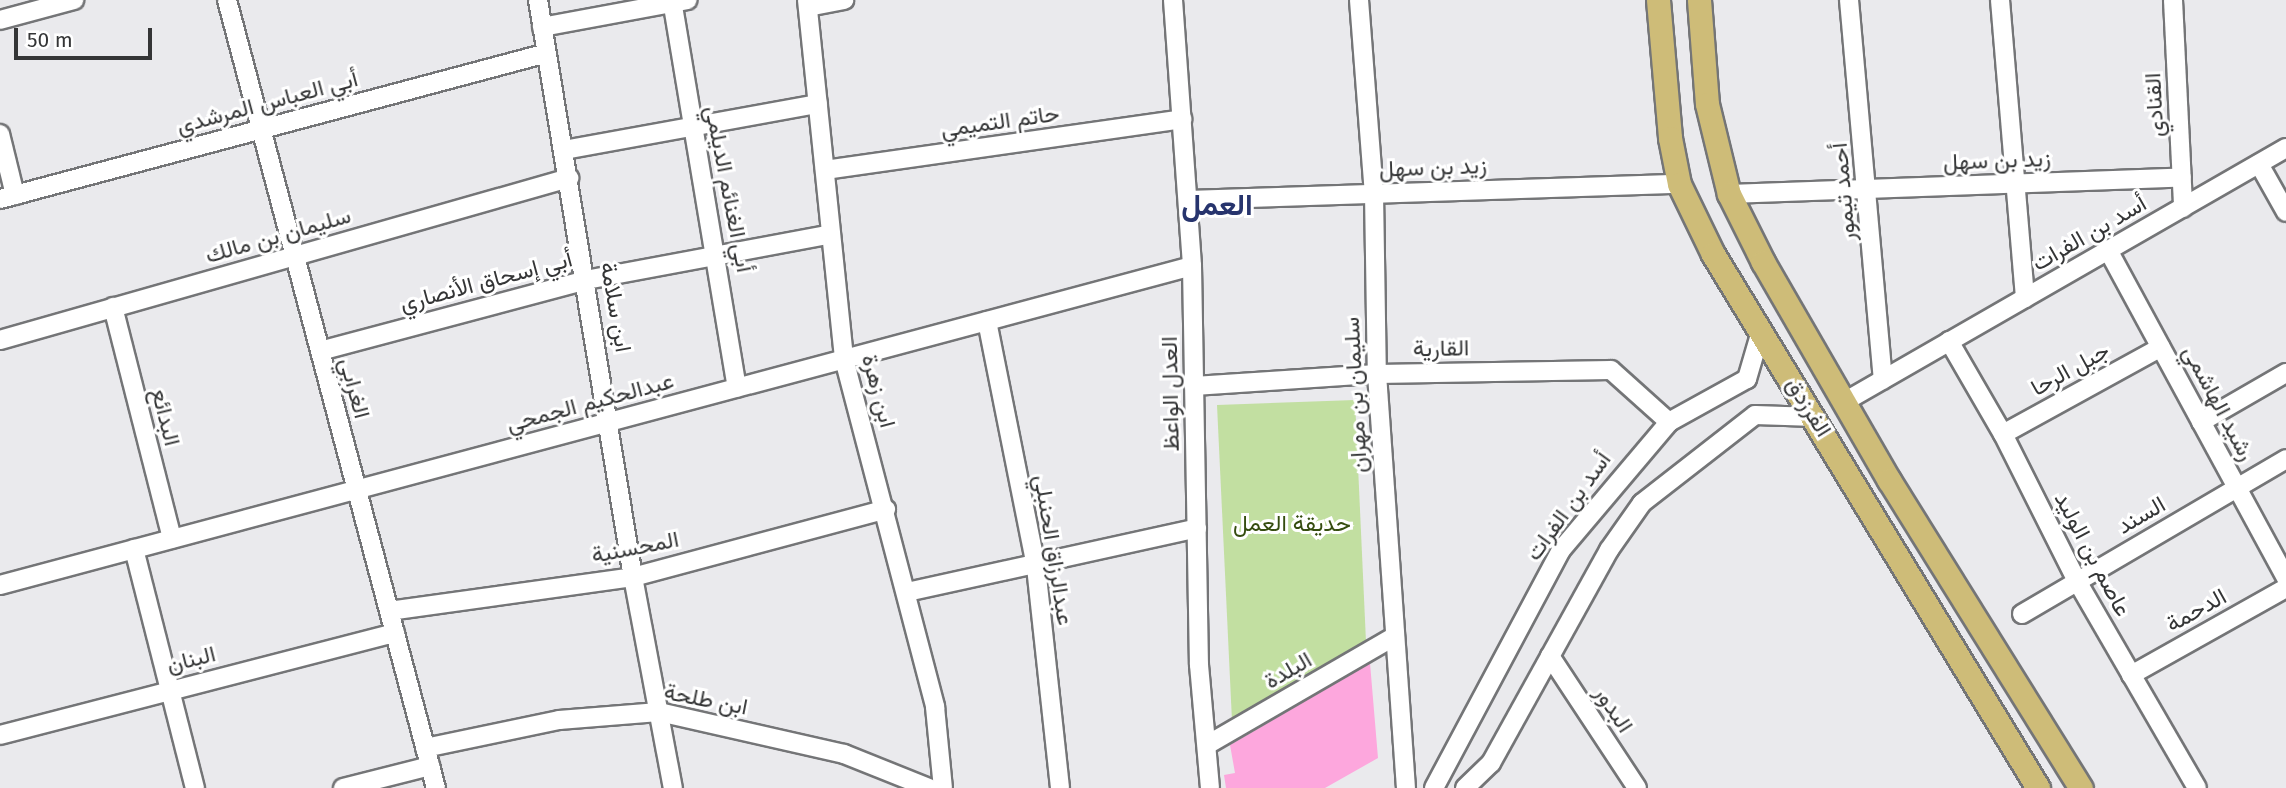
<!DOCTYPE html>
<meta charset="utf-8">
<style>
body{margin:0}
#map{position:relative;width:2286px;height:788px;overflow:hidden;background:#eaeaed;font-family:"Fira Sans",Vazirmatn,sans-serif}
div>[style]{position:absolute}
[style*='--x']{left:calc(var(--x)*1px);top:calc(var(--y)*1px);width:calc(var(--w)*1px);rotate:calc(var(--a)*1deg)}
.green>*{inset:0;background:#c2dfa1}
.building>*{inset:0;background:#fda7dd}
.roads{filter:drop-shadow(2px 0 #747577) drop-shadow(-2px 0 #747577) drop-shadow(0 2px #747577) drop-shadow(0 -2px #747577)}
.minor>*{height:18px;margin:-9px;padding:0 9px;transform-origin:9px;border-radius:9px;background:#fff}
.major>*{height:23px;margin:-11.5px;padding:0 11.5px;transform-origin:11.5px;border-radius:11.5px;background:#cebc78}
span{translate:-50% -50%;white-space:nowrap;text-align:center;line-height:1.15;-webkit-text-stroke:6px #fff;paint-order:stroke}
.street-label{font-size:23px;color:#343536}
.park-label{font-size:23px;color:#354d0f}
.district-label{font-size:30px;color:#27346d;font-weight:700}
.scale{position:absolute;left:14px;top:28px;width:138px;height:32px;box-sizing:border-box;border:4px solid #343536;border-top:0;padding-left:9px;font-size:21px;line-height:24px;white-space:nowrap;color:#343536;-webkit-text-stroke:5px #fff;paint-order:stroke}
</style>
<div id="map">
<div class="green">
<div style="clip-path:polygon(1355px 400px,1366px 642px,1232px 721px,1217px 405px)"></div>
</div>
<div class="building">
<div style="clip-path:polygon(1370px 663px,1378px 758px,1325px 788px,1226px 788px,1224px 775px,1235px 773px,1230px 745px)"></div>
</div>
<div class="roads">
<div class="minor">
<div style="--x:227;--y:0;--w:815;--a:75.15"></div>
<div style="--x:538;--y:0;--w:585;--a:80.65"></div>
<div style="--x:633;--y:577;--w:215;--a:79.3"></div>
<div style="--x:672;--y:0;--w:393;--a:80.5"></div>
<div style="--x:807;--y:0;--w:361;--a:84.1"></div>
<div style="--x:844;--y:359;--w:360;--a:75.3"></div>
<div style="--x:935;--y:707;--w:81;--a:84.4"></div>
<div style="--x:1173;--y:0;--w:267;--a:85.9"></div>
<div style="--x:1192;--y:266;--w:399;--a:89"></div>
<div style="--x:1199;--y:665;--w:123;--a:84.9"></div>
<div style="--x:1359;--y:0;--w:194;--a:85.6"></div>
<div style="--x:1374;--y:193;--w:181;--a:89.1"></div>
<div style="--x:1377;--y:374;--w:415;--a:86"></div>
<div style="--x:1849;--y:0;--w:381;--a:84.9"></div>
<div style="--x:2000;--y:0;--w:299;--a:85.2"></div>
<div style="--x:2173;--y:0;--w:208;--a:87.2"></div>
<div style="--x:808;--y:7;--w:37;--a:-11"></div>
<div style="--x:0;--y:20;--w:77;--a:-15.1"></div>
<div style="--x:542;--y:27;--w:148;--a:-10.5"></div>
<div style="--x:0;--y:134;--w:63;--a:76.2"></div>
<div style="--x:564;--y:150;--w:258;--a:-10.3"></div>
<div style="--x:2259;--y:164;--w:55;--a:60.6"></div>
<div style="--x:825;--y:170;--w:361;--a:-8.1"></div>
<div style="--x:1729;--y:194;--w:453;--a:-2.1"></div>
<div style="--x:0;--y:199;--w:566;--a:-14.94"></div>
<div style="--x:1188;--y:200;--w:491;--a:-1.9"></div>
<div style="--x:2108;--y:250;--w:373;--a:61.5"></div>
<div style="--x:113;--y:307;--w:239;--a:75.7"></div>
<div style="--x:987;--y:321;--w:251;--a:78.7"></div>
<div style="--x:1036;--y:567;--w:222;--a:83.8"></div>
<div style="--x:0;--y:340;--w:592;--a:-15.89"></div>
<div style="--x:1949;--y:341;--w:108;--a:59.9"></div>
<div style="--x:2003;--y:434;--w:165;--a:63.3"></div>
<div style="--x:2077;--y:581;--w:239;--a:59.9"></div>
<div style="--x:320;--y:351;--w:275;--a:-14.9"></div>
<div style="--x:586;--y:280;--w:249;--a:-10.6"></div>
<div style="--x:1194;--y:386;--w:183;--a:-3.8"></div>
<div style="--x:1377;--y:374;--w:234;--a:-1"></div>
<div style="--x:1611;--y:370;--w:78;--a:41.9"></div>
<div style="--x:1844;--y:402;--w:510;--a:-29.88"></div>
<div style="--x:2201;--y:422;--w:98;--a:-30"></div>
<div style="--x:2003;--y:434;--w:180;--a:-28.8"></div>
<div style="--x:134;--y:549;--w:247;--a:75.7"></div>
<div style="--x:0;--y:585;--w:1234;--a:-14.98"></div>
<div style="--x:907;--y:592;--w:297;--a:-12.4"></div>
<div style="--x:389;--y:611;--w:246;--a:-7.9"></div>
<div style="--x:633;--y:577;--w:262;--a:-15"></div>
<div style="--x:2022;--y:614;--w:306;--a:-30.4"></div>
<div style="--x:1550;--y:656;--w:158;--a:56.6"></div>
<div style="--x:2131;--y:675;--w:178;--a:-29.3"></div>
<div style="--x:0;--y:735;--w:408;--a:-14.5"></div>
<div style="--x:1207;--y:745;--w:215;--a:-30.1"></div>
<div style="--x:425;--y:748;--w:137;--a:-11.8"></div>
<div style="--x:559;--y:720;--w:100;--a:-4.6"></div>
<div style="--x:659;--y:712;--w:190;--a:12.8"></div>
<div style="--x:844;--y:754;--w:92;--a:21.8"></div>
<div style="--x:343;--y:788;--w:90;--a:-14.2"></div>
<div style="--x:1434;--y:788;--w:270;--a:-61.9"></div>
<div style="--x:1561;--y:550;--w:167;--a:-49.8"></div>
<div style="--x:1669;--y:422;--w:89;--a:-28.9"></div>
<div style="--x:1747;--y:379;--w:50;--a:-73.7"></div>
<div style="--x:1465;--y:788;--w:36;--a:-44"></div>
<div style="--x:1491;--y:763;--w:244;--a:-61"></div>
<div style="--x:1609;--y:550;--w:57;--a:-54.9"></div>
<div style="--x:1642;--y:503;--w:143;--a:-37.9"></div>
<div style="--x:1755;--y:415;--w:60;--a:1.9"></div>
</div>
<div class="major">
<div style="--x:1658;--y:0;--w:139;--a:85"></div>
<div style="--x:1670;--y:138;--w:47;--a:78.9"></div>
<div style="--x:1679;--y:184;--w:78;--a:64.1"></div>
<div style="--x:1713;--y:254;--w:625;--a:58.67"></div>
<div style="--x:1699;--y:0;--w:104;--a:85.6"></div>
<div style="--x:1707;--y:104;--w:93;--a:76.3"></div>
<div style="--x:1729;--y:194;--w:76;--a:63.4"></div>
<div style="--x:1763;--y:262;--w:252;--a:60"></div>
<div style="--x:1889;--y:480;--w:363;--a:58.1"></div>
</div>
</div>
<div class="street-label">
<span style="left:267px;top:102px;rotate:-15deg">أبي العباس المرشدي</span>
<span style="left:2154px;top:105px;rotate:-93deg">القنادي</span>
<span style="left:1000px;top:121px;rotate:-8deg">حاتم التميمي</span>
<span style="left:1997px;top:160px;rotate:-2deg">زيد بن سهل</span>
<span style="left:1433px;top:167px;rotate:-2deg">زيد بن سهل</span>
<span style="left:729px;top:189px;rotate:79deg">أبي الغنائم الديلمي</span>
<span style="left:1843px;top:192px;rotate:-95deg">أحمد تيمور</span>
<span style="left:2089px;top:233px;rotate:-30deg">أسد بن الفرات</span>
<span style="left:278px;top:235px;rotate:-16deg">سليمان بن مالك</span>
<span style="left:486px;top:281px;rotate:-15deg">أبي إسحاق الأنصاري</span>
<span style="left:616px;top:307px;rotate:80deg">ابن سلامة</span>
<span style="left:1441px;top:348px;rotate:-1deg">القارية</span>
<span style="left:2070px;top:369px;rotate:-29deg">جبل الرحا</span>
<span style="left:355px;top:388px;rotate:75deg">الغرابي</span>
<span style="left:879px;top:391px;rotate:75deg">ابن زهرة</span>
<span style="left:1170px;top:394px;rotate:-91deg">العدل الواعظ</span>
<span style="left:1355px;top:395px;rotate:-93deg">سليمان بن مهران</span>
<span style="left:590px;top:402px;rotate:-15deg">عبدالحكيم الجمحي</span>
<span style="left:2219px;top:403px;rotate:62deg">رشيد الهاشمي</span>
<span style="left:1809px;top:407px;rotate:58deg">الفرزدق</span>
<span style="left:166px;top:417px;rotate:76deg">البدائع</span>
<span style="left:1568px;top:506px;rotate:-54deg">أسد بن الفرات</span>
<span style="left:2141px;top:515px;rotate:-30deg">السند</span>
<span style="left:635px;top:547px;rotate:-11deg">المحسنية</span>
<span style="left:1054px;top:550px;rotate:81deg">عبدالرزاق الحنبلي</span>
<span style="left:2093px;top:554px;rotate:62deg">عاصم بن الوليد</span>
<span style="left:2196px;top:610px;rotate:-29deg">الدحمة</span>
<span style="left:191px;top:659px;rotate:-14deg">البنان</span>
<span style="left:1288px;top:670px;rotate:-30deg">البلدة</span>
<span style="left:706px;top:699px;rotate:11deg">ابن طلحة</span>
<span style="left:1614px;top:709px;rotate:57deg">البدور</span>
</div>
<div class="park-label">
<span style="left:1292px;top:523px">حديقة العمل</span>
</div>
<div class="district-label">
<span style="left:1217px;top:205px">العمل</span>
</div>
<div class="scale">50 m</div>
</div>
